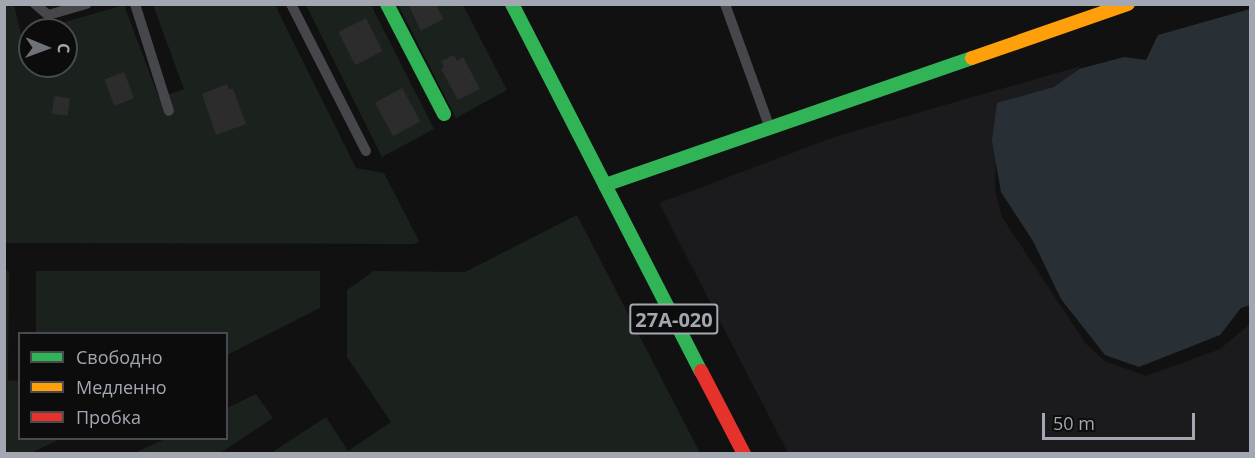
<!DOCTYPE html>
<meta charset="utf-8">
<style>
body{margin:0}
#map{position:relative;width:1255px;height:458px;overflow:hidden;background:#111;font-family:"Open Sans",sans-serif}
div>[style]{position:absolute}
[style*='--x']{left:calc(var(--x)*1px);top:calc(var(--y)*1px);width:calc(var(--w)*1px);rotate:calc(var(--a)*1deg)}
.built>*{inset:0;background:#1b1b1d}
.green>*{inset:0;background:#1b211c}
.water>*{inset:0;background:#293035}
.building>*{inset:0;background:#2c2c2c;transform-origin:0 0}
.lane>*{height:10px;margin:-5px;padding:0 5px;transform-origin:5px;border-radius:5px;background:#46474a}
.fast>*{height:14px;margin:-7px;padding:0 7px;transform-origin:7px;border-radius:7px;background:#30b455}
.slow>*{height:14px;margin:-7px;padding:0 7px;transform-origin:7px;border-radius:7px;background:#ff9f0a}
.jam>*{height:14px;margin:-7px;padding:0 7px;transform-origin:7px;border-radius:7px;background:#e5322d}
span{translate:-50% -50%;white-space:nowrap;text-align:center;line-height:1.15;-webkit-text-stroke:4.5px #0c0c0d;paint-order:stroke}
.shield-label span{padding:2px 4px;background:#0c0c0d;border:2px solid;border-radius:4px;-webkit-text-stroke-width:0}
.shield-label{font-size:20px;color:#a3a7b2;font-weight:700}
.frame{position:absolute;inset:0;border:6px solid #a3a7b2;pointer-events:none}
.legend{position:absolute;left:18px;top:332px;width:210px;height:108px;box-sizing:border-box;background:#0c0c0d;border:2px solid #484a4f;margin:0;padding:8px 10px;list-style:none;font-size:18px;color:#a3a7b2}
.legend li{display:flex;align-items:center;gap:12px;height:30px}
.legend b{width:30px;border:2px solid #484a4f}
.north{position:absolute;left:18px;top:18px;width:60px;height:60px;box-sizing:border-box;background:#0c0c0d;border:2px solid #484a4f;border-radius:50%;rotate:91deg;font-size:16px;font-weight:700;line-height:24px;text-align:center;color:#a3a7b2}
.north::after{content:'';display:block;margin:auto;width:21px;height:27px;background:#70727a;clip-path:polygon(50% 0,100% 100%,50% 72%,0 100%)}
.scale{position:absolute;left:1042px;top:413px;width:153px;height:27px;box-sizing:border-box;border:3px solid #a3a7b2;border-top:0;padding-left:8px;font-size:18px;line-height:21px;white-space:nowrap;color:#a3a7b2;-webkit-text-stroke:4px #0c0c0d;paint-order:stroke}
</style>
<div id="map">
<div class="built">
<div style="clip-path:polygon(1081px 66px,1053px 91px,997px 130px,995px 189px,1002px 217px,1086px 344px,1105px 361px,1146px 376px,1220px 349px,1250px 324px,1250px 453px,788px 453px,659px 203px,837px 136px)"></div>
</div>
<div class="green">
<div style="clip-path:polygon(5px 4px,14px 5px,21px 34px,30px 32px,30px 66px,66px 66px,66px 30px,37px 30px,124px 5px,159px 98px,184px 89px,153px 5px,275px 5px,356px 168px,384px 173px,419px 241px,414px 244px,4px 243px)"></div>
<div style="clip-path:polygon(306px 5px,371px 5px,434px 129px,382px 157px)"></div>
<div style="clip-path:polygon(398px 5px,463px 5px,507px 90px,456px 118px)"></div>
<div style="clip-path:polygon(577px 215px,700px 453px,271px 453px,326px 417px,348px 451px,391px 422px,347px 357px,347px 290px,374px 271px,465px 272px)"></div>
<div style="clip-path:polygon(4px 271px,9px 271px,8px 380px,19px 381px,20px 438px,60px 439px,31px 453px,5px 453px)"></div>
<div style="clip-path:polygon(36px 271px,320px 271px,320px 308px,227px 355px,226px 334px,36px 333px)"></div>
<div style="clip-path:polygon(256px 394px,273px 418px,220px 453px,134px 453px,165px 439px,226px 438px,227px 408px)"></div>
</div>
<div class="water">
<div style="clip-path:polygon(1250px 9px,1250px 305px,1241px 308px,1220px 335px,1139px 367px,1105px 355px,1061px 299px,1033px 241px,1001px 192px,992px 141px,997px 103px,1054px 87px,1079px 69px,1124px 57px,1146px 60px,1158px 35px)"></div>
</div>
<div class="building">
<div style="clip-path:polygon(408px 4px,436px 4px,443px 19px,421px 31px)"></div>
<div style="left:366px;top:18px;width:37px;height:31px;rotate:63deg"></div>
<div style="clip-path:polygon(454px 55px,457px 61px,463px 57px,480px 89px,458px 100px,441px 69px,444px 67px,441px 61px)"></div>
<div style="left:124px;top:72px;width:28px;height:21px;rotate:69deg"></div>
<div style="clip-path:polygon(227px 84px,229px 89px,233px 89px,246px 124px,216px 135px,202px 94px)"></div>
<div style="left:402px;top:88px;width:38px;height:31px;rotate:61deg"></div>
<div style="left:54px;top:96px;width:16px;height:18px;rotate:7deg"></div>
</div>
<div class="lane">
<div style="--x:35;--y:4;--w:17;--a:40"></div>
<div style="--x:48;--y:15;--w:40;--a:-16"></div>
<div style="--x:135;--y:4;--w:112;--a:72.4"></div>
<div style="--x:291;--y:4;--w:165;--a:63"></div>
<div style="--x:725;--y:4;--w:132;--a:70.1"></div>
</div>
<div class="fast">
<div style="--x:387;--y:4;--w:124;--a:62.6"></div>
<div style="--x:512;--y:4;--w:413;--a:62.8"></div>
<div style="--x:605;--y:185;--w:388;--a:-19.1"></div>
</div>
<div class="slow">
<div style="--x:972;--y:58;--w:165;--a:-19.1"></div>
</div>
<div class="jam">
<div style="--x:701;--y:371;--w:93;--a:62.6"></div>
</div>
<div class="shield-label">
<span style="left:674px;top:319px">27А-020</span>
</div>
<div class="frame"></div>
<ul class="legend">
<li><b style="height:8px;background:#30b455"></b>Свободно</li>
<li><b style="height:8px;background:#ff9f0a"></b>Медленно</li>
<li><b style="height:8px;background:#e5322d"></b>Пробка</li>
</ul>
<div class="north">С</div>
<div class="scale">50 m</div>
</div>
